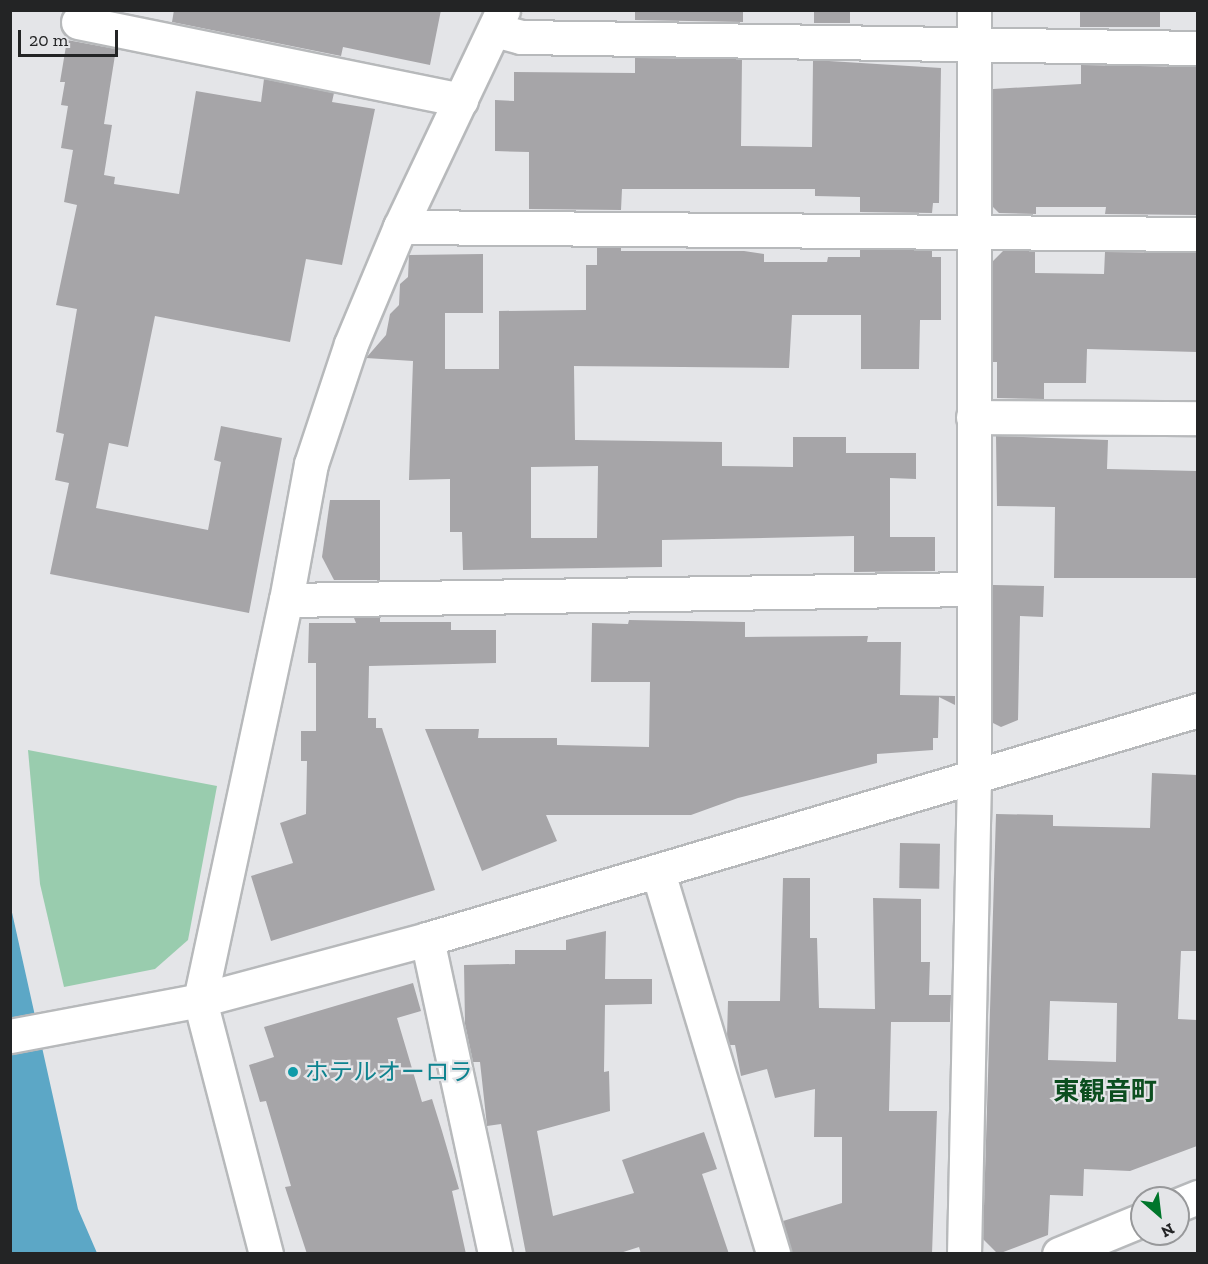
<!DOCTYPE html>
<meta charset="utf-8">
<style>
body{margin:0}
#map{position:relative;width:1208px;height:1264px;overflow:hidden;background:#e4e5e8;font-family:"Zilla Slab","Noto Sans JP",serif}
div>[style]{position:absolute}
[style*='--x']{left:calc(var(--x)*1px);top:calc(var(--y)*1px);width:calc(var(--w)*1px);rotate:calc(var(--a)*1deg)}
.green>*{inset:0;background:#99ccae}
.water>*{inset:0;background:#5ca7c6}
.building>*{inset:0;background:#a6a5a8;transform-origin:0 0}
.roads{filter:drop-shadow(2px 0 #b7b9bb) drop-shadow(-2px 0 #b7b9bb) drop-shadow(0 2px #b7b9bb) drop-shadow(0 -2px #b7b9bb)}
.minor>*{height:33px;margin:-16.5px;padding:0 16.5px;transform-origin:16.5px;border-radius:16.5px;background:#fff}
.dots>*{width:16px;height:16px;translate:-50% -50%;box-sizing:border-box;border:3px solid #e4e5e8;border-radius:50%}
span{translate:-50% -50%;white-space:nowrap;text-align:center;line-height:1.15;-webkit-text-stroke:4.5px #e4e5e8;paint-order:stroke}
.culture-label{font-size:24px;color:#0d838f}
.left{translate:0 -50%;text-align:left}
.neighbourhood-label{font-size:26px;color:#0c4e1f;font-weight:700}
.frame{position:absolute;inset:0;border:12px solid #232425;pointer-events:none}
.north{position:absolute;left:1130px;top:1186px;width:60px;height:60px;box-sizing:border-box;background:#e4e5e8;border:2px solid #97989a;border-radius:50%;rotate:152deg;font-size:16px;font-weight:700;line-height:24px;text-align:center;color:#232425}
.north::after{content:'';display:block;margin:auto;width:21px;height:27px;background:#00762b;clip-path:polygon(50% 0,100% 100%,50% 72%,0 100%)}
.scale{position:absolute;left:18px;top:30px;width:100px;height:27px;box-sizing:border-box;border:3px solid #232425;border-top:0;padding-left:8px;font-size:18px;line-height:21px;white-space:nowrap;color:#232425;-webkit-text-stroke:4px #e4e5e8;paint-order:stroke}
</style>
<div id="map">
<div class="green">
<div style="clip-path:polygon(28px 750px,217px 786px,188px 940px,155px 969px,64px 987px,40px 884px)"></div>
</div>
<div class="water">
<div style="clip-path:polygon(11px 908px,78px 1209px,97px 1253px,11px 1254px)"></div>
</div>
<div class="building">
<div style="clip-path:polygon(174px 10px,441px 10px,430px 65px,343px 47px,341px 56px,172px 22px)"></div>
<div style="clip-path:polygon(635px 10px,743px 10px,743px 22px,635px 20px)"></div>
<div style="left:814px;top:10px;width:36px;height:13px"></div>
<div style="left:1080px;top:10px;width:80px;height:17px"></div>
<div style="clip-path:polygon(67px 40px,116px 49px,104px 124px,112px 125px,104px 175px,115px 177px,114px 184px,179px 194px,196px 91px,261px 102px,264px 79px,334px 93px,332px 102px,375px 109px,342px 265px,306px 259px,290px 342px,155px 316px,128px 447px,109px 443px,96px 508px,208px 530px,221px 462px,214px 460px,221px 426px,282px 438px,249px 613px,50px 574px,69px 483px,55px 480px,64px 434px,56px 432px,77px 309px,56px 305px,77px 205px,64px 202px,73px 150px,61px 148px,68px 106px,61px 105px,65px 82px,60px 82px)"></div>
<div style="clip-path:polygon(635px 58px,742px 59px,741px 146px,812px 147px,813px 60px,941px 68px,939px 203px,933px 203px,932px 213px,860px 212px,860px 197px,815px 196px,815px 189px,622px 189px,621px 210px,529px 209px,529px 152px,495px 151px,495px 100px,514px 101px,514px 72px,635px 73px)"></div>
<div style="clip-path:polygon(1081px 65px,1197px 67px,1197px 215px,1105px 214px,1106px 207px,1036px 207px,1036px 214px,999px 213px,993px 207px,993px 89px,1081px 84px)"></div>
<div style="clip-path:polygon(evenodd,597px 247px,621px 248px,621px 251px,744px 251px,764px 254px,764px 262px,827px 262px,828px 257px,860px 257px,860px 250px,932px 250px,932px 257px,941px 257px,941px 320px,920px 320px,919px 369px,861px 369px,861px 315px,792px 315px,789px 368px,574px 366px,575px 440px,722px 442px,722px 466px,793px 467px,793px 437px,846px 437px,846px 453px,916px 453px,916px 479px,890px 478px,890px 537px,935px 537px,935px 571px,854px 572px,854px 536px,662px 540px,662px 567px,463px 570px,462px 532px,450px 532px,450px 479px,409px 480px,413px 361px,366px 358px,386px 335px,390px 314px,399px 305px,400px 284px,408px 277px,409px 255px,483px 254px,483px 313px,445px 313px,445px 369px,499px 369px,499px 311px,586px 310px,586px 265px,597px 265px,597px 247px,598px 466px,597px 538px,531px 538px,531px 467px,598px 466px)"></div>
<div style="clip-path:polygon(1003px 251px,1035px 251px,1035px 273px,1104px 274px,1105px 252px,1197px 253px,1197px 352px,1087px 349px,1086px 383px,1044px 383px,1044px 399px,997px 398px,997px 362px,993px 362px,993px 261px)"></div>
<div style="clip-path:polygon(996px 436px,1108px 440px,1107px 469px,1197px 471px,1197px 578px,1054px 578px,1055px 507px,997px 506px)"></div>
<div style="clip-path:polygon(330px 500px,380px 500px,380px 580px,334px 580px,322px 557px)"></div>
<div style="clip-path:polygon(993px 585px,1044px 586px,1043px 617px,1020px 616px,1018px 720px,1001px 727px,993px 723px)"></div>
<div style="clip-path:polygon(380px 617px,380px 622px,451px 622px,451px 630px,496px 630px,496px 663px,369px 666px,368px 718px,376px 718px,376px 728px,382px 728px,435px 890px,271px 941px,251px 876px,293px 863px,280px 823px,306px 814px,307px 761px,301px 761px,301px 731px,316px 731px,316px 663px,308px 663px,309px 623px,356px 623px,354px 618px)"></div>
<div style="clip-path:polygon(629px 620px,745px 622px,745px 637px,868px 636px,867px 642px,901px 642px,900px 695px,955px 696px,955px 705px,939px 697px,938px 738px,933px 738px,933px 750px,877px 754px,877px 763px,738px 798px,691px 815px,546px 815px,557px 841px,482px 871px,425px 729px,479px 729px,478px 738px,557px 738px,557px 745px,649px 747px,650px 682px,591px 682px,592px 623px,628px 624px)"></div>
<div style="clip-path:polygon(evenodd,1152px 773px,1197px 775px,1197px 951px,1181px 951px,1178px 1019px,1197px 1020px,1197px 1146px,1130px 1171px,1084px 1169px,1083px 1196px,1050px 1195px,1048px 1235px,998px 1254px,983px 1239px,996px 814px,1053px 815px,1053px 826px,1150px 828px,1152px 773px,1050px 1001px,1117px 1003px,1116px 1062px,1048px 1060px,1050px 1001px)"></div>
<div style="left:900px;top:843px;width:40px;height:45px;rotate:1deg"></div>
<div style="clip-path:polygon(783px 878px,810px 878px,810px 938px,817px 938px,819px 1008px,875px 1009px,873px 898px,921px 899px,921px 962px,930px 962px,929px 995px,951px 995px,950px 1022px,891px 1022px,889px 1111px,937px 1111px,932px 1254px,791px 1254px,783px 1221px,842px 1203px,842px 1137px,814px 1137px,815px 1089px,775px 1098px,767px 1069px,741px 1076px,735px 1045px,730px 1045px,727px 1037px,728px 1001px,780px 1001px)"></div>
<div style="clip-path:polygon(606px 931px,605px 979px,652px 979px,652px 1004px,605px 1005px,604px 1072px,609px 1071px,610px 1111px,537px 1131px,553px 1216px,634px 1193px,622px 1160px,704px 1132px,717px 1169px,702px 1174px,729px 1254px,641px 1254px,639px 1247px,617px 1254px,526px 1254px,501px 1124px,487px 1126px,480px 1062px,473px 1062px,465px 1024px,464px 965px,515px 964px,515px 950px,566px 950px,566px 940px)"></div>
<div style="clip-path:polygon(413px 983px,421px 1011px,397px 1018px,422px 1102px,432px 1099px,442px 1131px,459px 1189px,452px 1191px,466px 1254px,307px 1254px,285px 1187px,291px 1186px,266px 1101px,260px 1102px,249px 1065px,274px 1057px,264px 1027px)"></div>
</div>
<div class="roads">
<div class="minor">
<div style="--x:78;--y:22;--w:391;--a:11.5"></div>
<div style="--x:495;--y:30;--w:27;--a:15"></div>
<div style="--x:521;--y:37;--w:677;--a:0.93"></div>
<div style="--x:400;--y:227;--w:798;--a:0.5"></div>
<div style="--x:973;--y:417;--w:225;--a:0.3"></div>
<div style="--x:286;--y:600;--w:686;--a:-0.92"></div>
<div style="--x:658;--y:872;--w:399;--a:73.2"></div>
<div style="--x:427;--y:939;--w:322;--a:77.8"></div>
<div style="--x:10;--y:1036;--w:193;--a:-10.7"></div>
<div style="--x:200;--y:1000;--w:235;--a:-15"></div>
<div style="--x:427;--y:939;--w:804;--a:-16.54"></div>
<div style="--x:1178;--y:1205;--w:22;--a:-22"></div>
<div style="--x:266;--y:1254;--w:262;--a:-104.6"></div>
<div style="--x:200;--y:1000;--w:409;--a:-77.9"></div>
<div style="--x:286;--y:600;--w:138;--a:-79.6"></div>
<div style="--x:311;--y:464;--w:126;--a:-71.6"></div>
<div style="--x:351;--y:344;--w:127;--a:-67.3"></div>
<div style="--x:400;--y:227;--w:240;--a:-64.6"></div>
<div style="--x:964;--y:1254;--w:477;--a:-88.8"></div>
<div style="--x:974;--y:777;--w:767;--a:-90"></div>
<div style="--x:1059;--y:1254;--w:90;--a:-22.3"></div>
</div>
</div>
<div class="dots">
<div style="left:293px;top:1072px;background:#0f9aa8"></div>
</div>
<div class="culture-label">
<span class="left" style="left:305px;top:1072px">ホテルオーロラ</span>
</div>
<div class="neighbourhood-label">
<span style="left:1105px;top:1092px">東観音町</span>
</div>
<div class="frame"></div>
<div class="north">N</div>
<div class="scale">20 m</div>
</div>
